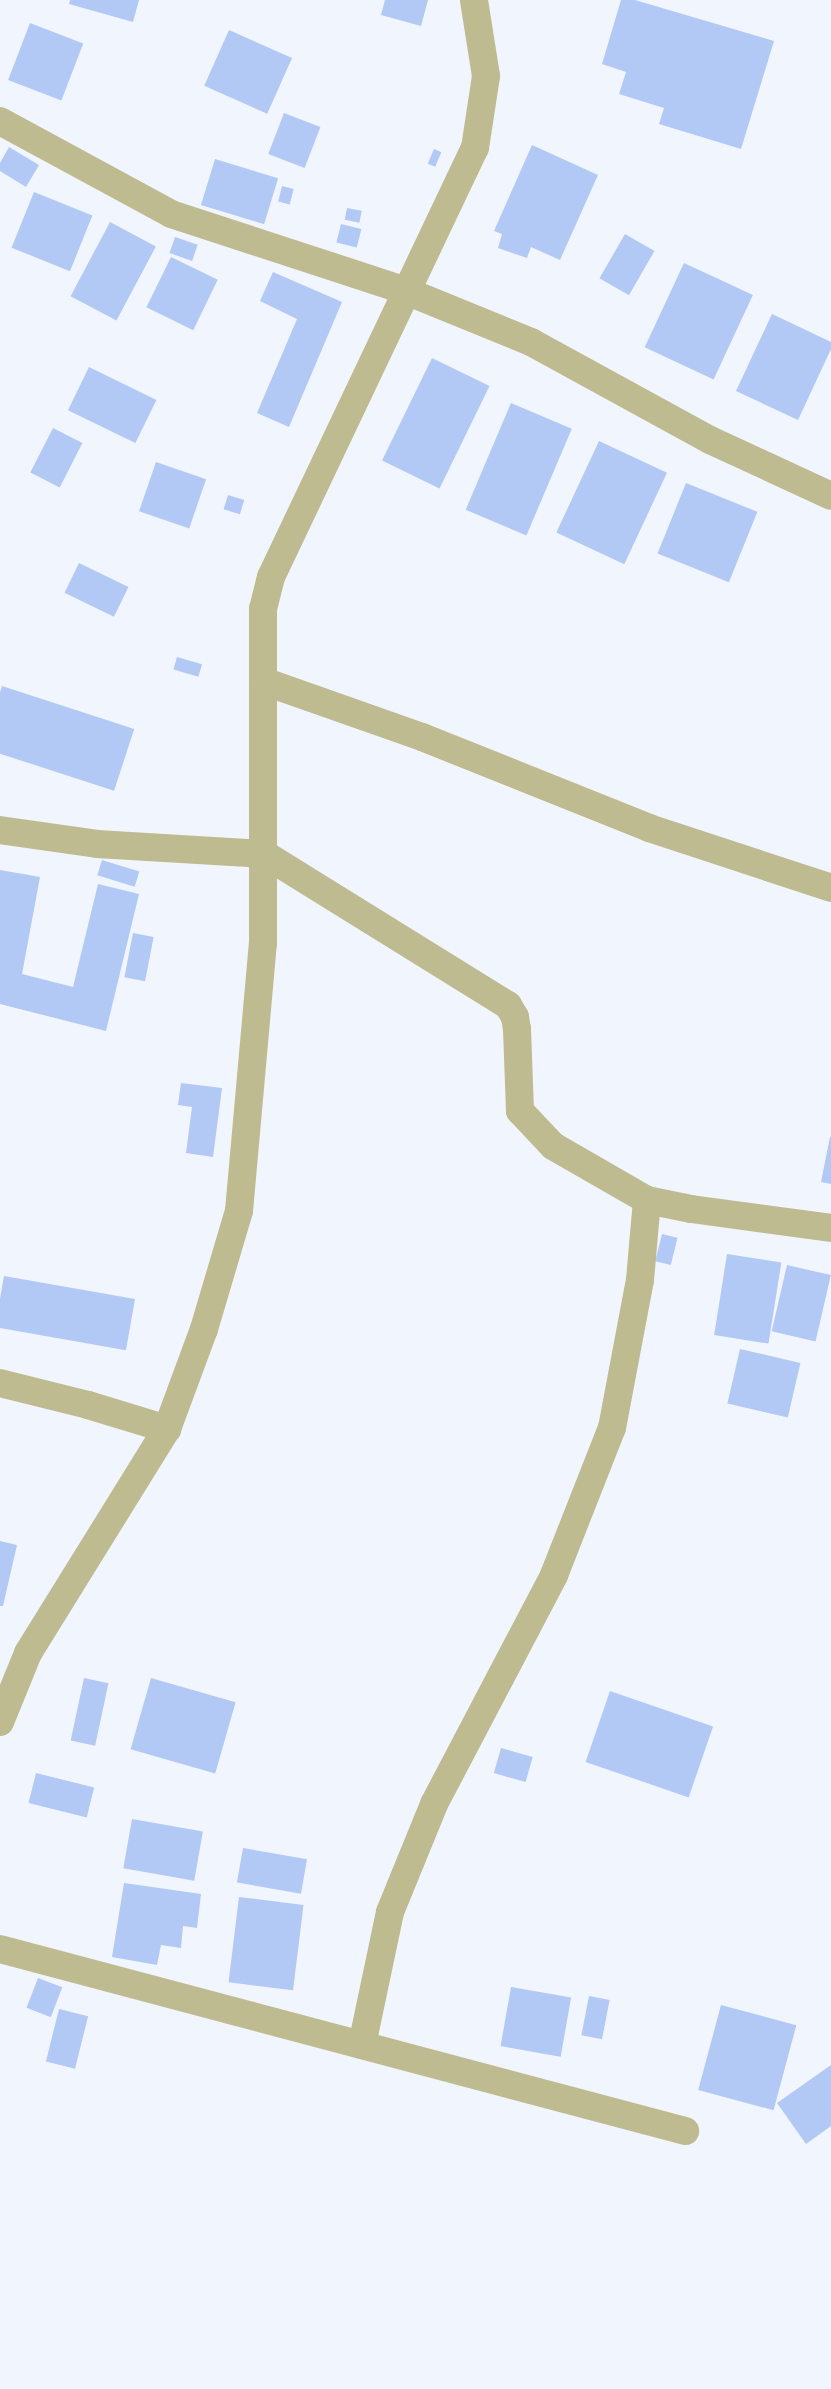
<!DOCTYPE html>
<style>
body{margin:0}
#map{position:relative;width:831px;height:2389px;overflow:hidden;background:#f1f5fe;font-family:Commissioner,sans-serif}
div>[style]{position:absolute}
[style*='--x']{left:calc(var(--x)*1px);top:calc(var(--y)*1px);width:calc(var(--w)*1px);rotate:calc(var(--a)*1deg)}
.building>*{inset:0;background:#b1c9f4;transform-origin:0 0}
.street>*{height:28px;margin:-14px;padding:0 14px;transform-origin:14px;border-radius:14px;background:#bfbb91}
span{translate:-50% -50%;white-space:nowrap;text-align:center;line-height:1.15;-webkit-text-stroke:4.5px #f1f5fe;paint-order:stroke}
</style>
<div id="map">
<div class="building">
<div style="clip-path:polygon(70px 0,139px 0,133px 22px,69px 4px)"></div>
<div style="clip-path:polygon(385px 0,428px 0,421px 26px,381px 15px)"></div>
<div style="clip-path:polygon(621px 0,635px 0,774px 41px,741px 149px,659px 124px,664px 108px,619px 94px,626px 72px,602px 64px)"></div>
<div style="left:30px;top:23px;width:57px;height:61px;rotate:21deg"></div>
<div style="left:229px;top:30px;width:69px;height:61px;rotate:24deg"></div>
<div style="left:284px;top:113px;width:39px;height:44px;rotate:21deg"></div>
<div style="clip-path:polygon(532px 145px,598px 175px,560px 260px,531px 247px,527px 258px,498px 248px,502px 234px,494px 231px)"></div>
<div style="clip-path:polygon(9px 147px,39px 165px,26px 187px,0 171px,0 163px)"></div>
<div style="left:434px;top:149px;width:8px;height:16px;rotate:23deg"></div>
<div style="left:215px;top:159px;width:66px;height:48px;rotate:17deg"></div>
<div style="left:282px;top:186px;width:12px;height:16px;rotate:14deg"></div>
<div style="left:34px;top:192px;width:63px;height:60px;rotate:22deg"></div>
<div style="left:347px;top:208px;width:15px;height:12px;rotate:11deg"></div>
<div style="left:110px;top:222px;width:52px;height:84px;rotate:28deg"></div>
<div style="left:341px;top:224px;width:21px;height:19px;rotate:14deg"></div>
<div style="left:625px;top:234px;width:34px;height:51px;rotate:30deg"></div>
<div style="left:175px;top:237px;width:24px;height:17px;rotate:19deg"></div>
<div style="left:171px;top:257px;width:52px;height:56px;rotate:26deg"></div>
<div style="left:684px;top:263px;width:76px;height:93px;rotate:25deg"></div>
<div style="clip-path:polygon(273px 272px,342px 302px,289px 427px,257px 413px,297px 319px,260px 301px)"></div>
<div style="clip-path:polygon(772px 314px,831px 342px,831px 349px,798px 420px,736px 391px)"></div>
<div style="left:432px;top:358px;width:64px;height:114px;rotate:26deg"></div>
<div style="left:89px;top:367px;width:75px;height:48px;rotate:26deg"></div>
<div style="left:511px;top:403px;width:66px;height:116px;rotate:23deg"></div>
<div style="left:53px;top:428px;width:33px;height:50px;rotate:27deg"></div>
<div style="left:599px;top:441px;width:75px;height:101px;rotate:25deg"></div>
<div style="left:156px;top:462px;width:53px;height:52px;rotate:19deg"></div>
<div style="left:686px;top:483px;width:77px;height:76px;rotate:22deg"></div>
<div style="left:228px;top:495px;width:17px;height:15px;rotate:17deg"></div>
<div style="left:79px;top:563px;width:55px;height:33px;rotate:26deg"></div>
<div style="left:177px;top:657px;width:26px;height:13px;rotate:16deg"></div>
<div style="left:2px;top:686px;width:139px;height:65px;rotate:18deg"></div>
<div style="left:102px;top:860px;width:39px;height:16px;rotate:17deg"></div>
<div style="clip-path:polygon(0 870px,40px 877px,22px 974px,73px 987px,98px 884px,139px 894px,106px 1031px,0 1004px)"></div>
<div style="left:133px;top:933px;width:21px;height:45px;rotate:11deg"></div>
<div style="clip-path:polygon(181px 1083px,222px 1088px,213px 1157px,186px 1153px,192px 1107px,178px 1105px)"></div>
<div style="clip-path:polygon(830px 1137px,831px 1137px,831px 1184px,821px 1182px)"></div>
<div style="left:662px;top:1234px;width:16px;height:28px;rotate:14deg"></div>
<div style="left:727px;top:1254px;width:55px;height:82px;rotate:9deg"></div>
<div style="left:787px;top:1265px;width:45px;height:68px;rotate:13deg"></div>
<div style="left:4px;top:1276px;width:133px;height:52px;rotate:10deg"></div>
<div style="left:740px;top:1349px;width:62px;height:56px;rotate:13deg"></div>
<div style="clip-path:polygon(0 1541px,17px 1545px,3px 1606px,0 1606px)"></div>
<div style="left:84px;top:1678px;width:25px;height:64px;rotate:12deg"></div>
<div style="left:151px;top:1678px;width:88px;height:74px;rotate:16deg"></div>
<div style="left:610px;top:1691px;width:109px;height:75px;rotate:19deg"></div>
<div style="left:501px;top:1748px;width:33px;height:26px;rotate:16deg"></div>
<div style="left:36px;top:1773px;width:60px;height:31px;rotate:14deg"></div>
<div style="left:132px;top:1819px;width:72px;height:50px;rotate:10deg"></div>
<div style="left:243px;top:1848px;width:65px;height:35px;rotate:10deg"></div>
<div style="clip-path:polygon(124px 1883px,201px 1894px,197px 1928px,183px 1926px,181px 1948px,161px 1945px,157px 1965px,112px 1957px)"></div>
<div style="left:239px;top:1897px;width:65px;height:86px;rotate:7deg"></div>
<div style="left:38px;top:1978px;width:26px;height:32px;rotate:21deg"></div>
<div style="left:511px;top:1987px;width:61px;height:60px;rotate:10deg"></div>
<div style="left:589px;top:1996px;width:21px;height:40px;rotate:11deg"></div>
<div style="left:721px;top:2005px;width:78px;height:88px;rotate:15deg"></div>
<div style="left:59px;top:2009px;width:30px;height:54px;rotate:14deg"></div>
<div style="clip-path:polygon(831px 2065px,831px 2126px,806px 2144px,777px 2103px)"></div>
</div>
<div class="street">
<div style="--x:0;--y:121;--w:195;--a:28.5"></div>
<div style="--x:171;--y:214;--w:247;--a:18.1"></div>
<div style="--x:406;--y:291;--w:135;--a:22.2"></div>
<div style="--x:531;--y:342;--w:204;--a:28.7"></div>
<div style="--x:710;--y:440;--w:133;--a:24.8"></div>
<div style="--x:263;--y:681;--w:169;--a:19.4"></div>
<div style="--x:422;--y:737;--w:245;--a:21.8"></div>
<div style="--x:649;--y:828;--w:192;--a:18.2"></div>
<div style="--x:0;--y:830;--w:98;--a:8.2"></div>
<div style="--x:97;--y:844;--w:167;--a:3.4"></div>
<div style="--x:264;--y:854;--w:287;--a:31.8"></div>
<div style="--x:508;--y:1005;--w:14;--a:60"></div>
<div style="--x:515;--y:1017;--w:12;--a:81"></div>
<div style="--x:517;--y:1029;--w:82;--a:87.9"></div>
<div style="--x:520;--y:1111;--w:48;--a:46.7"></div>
<div style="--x:553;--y:1146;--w:108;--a:29.9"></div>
<div style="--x:647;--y:1200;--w:45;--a:11.6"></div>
<div style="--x:691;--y:1209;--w:141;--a:7.7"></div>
<div style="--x:0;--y:1383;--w:91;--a:14"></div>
<div style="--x:88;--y:1405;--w:83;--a:16.9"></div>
<div style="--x:0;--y:1722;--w:74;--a:-67.9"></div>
<div style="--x:28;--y:1653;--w:264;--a:-58.2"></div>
<div style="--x:167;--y:1429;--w:107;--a:-69.7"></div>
<div style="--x:204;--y:1329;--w:123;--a:-73.5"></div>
<div style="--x:239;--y:1211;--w:269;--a:-84.9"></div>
<div style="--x:263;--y:943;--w:334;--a:-90"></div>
<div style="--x:263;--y:609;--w:33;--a:-76"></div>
<div style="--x:271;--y:577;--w:475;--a:-64.6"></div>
<div style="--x:475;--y:148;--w:73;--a:-81.3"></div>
<div style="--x:486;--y:76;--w:77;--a:-99"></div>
<div style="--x:0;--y:1949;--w:709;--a:14.88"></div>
<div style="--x:362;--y:2045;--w:136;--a:-78.1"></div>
<div style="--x:390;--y:1912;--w:117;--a:-67.8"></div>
<div style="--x:434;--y:1804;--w:259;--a:-62.3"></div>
<div style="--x:554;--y:1575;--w:158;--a:-68.5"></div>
<div style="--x:612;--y:1428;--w:151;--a:-79.3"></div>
<div style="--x:640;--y:1280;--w:80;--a:-85"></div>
</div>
</div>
